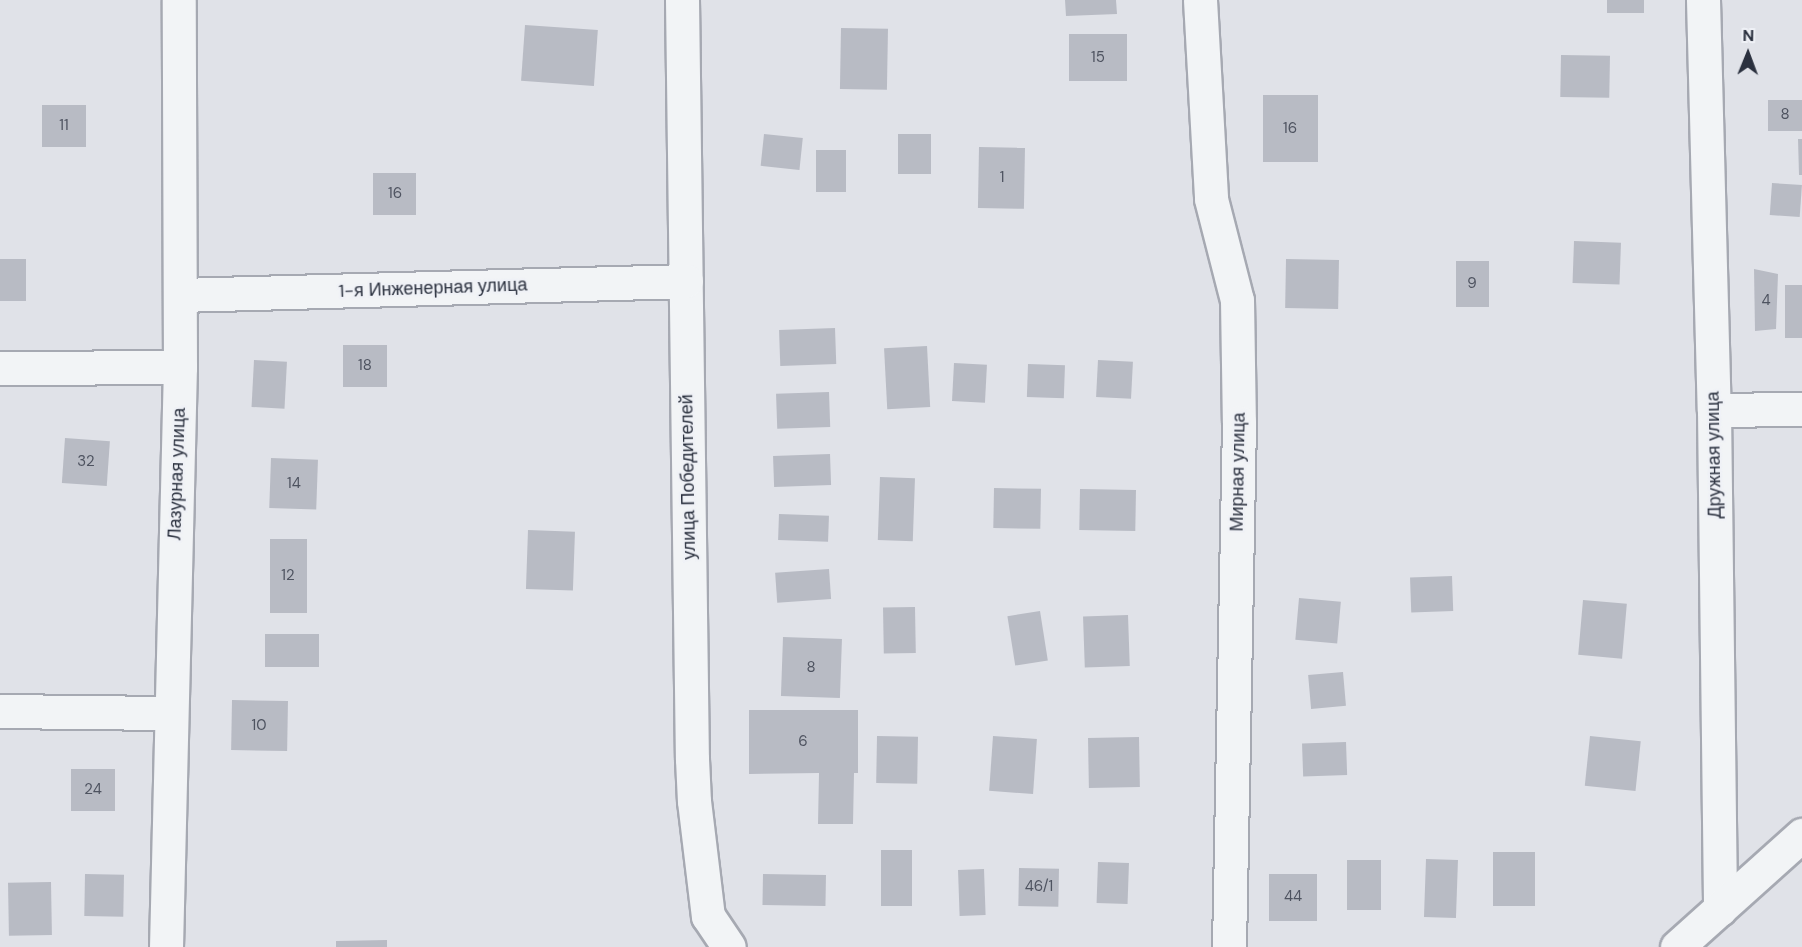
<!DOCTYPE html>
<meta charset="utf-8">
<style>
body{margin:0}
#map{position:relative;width:1802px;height:947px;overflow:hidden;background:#e0e2e8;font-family:"DM Sans",sans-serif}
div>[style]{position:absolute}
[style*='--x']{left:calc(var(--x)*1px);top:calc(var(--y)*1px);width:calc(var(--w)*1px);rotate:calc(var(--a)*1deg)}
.building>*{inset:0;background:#b8bbc4;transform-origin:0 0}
.roads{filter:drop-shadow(2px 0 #a6a9b2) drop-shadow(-2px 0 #a6a9b2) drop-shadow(0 2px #a6a9b2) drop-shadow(0 -2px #a6a9b2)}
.minor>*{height:33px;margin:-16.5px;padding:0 16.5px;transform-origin:16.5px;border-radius:16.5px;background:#f2f4f6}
span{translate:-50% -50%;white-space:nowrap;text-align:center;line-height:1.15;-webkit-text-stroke:4.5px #eff1f6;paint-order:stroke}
.number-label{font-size:15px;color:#4e5360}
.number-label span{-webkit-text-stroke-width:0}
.street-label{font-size:18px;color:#2a303e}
.north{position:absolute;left:1718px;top:24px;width:60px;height:60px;-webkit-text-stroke:4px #eff1f6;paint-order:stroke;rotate:1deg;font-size:16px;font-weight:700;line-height:24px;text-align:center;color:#2a303e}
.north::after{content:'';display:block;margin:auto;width:21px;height:27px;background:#2a303e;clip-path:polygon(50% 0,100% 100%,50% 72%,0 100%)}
</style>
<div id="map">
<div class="building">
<div style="clip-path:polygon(1065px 0,1116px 0,1117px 14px,1066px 16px)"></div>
<div style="left:1607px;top:0;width:37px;height:13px"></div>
<div style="left:525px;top:25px;width:73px;height:56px;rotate:4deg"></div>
<div style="left:841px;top:28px;width:47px;height:61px;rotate:1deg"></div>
<div style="left:1069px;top:34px;width:58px;height:47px"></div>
<div style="left:1561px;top:55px;width:49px;height:42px;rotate:1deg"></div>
<div style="left:1263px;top:95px;width:55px;height:67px"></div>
<div style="left:1802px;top:100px;width:31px;height:34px;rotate:90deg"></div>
<div style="left:86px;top:105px;width:42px;height:44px;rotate:90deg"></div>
<div style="left:764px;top:134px;width:39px;height:32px;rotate:6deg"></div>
<div style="left:931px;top:134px;width:40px;height:33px;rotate:90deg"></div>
<div style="clip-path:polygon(1798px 139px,1802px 139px,1802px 175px,1799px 175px)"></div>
<div style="left:979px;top:147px;width:46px;height:61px;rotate:1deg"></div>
<div style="left:816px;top:150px;width:30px;height:42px"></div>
<div style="left:373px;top:173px;width:43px;height:42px"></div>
<div style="left:1772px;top:183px;width:30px;height:32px;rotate:4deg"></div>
<div style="left:1574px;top:241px;width:47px;height:42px;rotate:2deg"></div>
<div style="left:0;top:259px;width:26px;height:42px"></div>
<div style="left:1286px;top:259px;width:53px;height:49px;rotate:1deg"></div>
<div style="left:1456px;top:261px;width:33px;height:46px"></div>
<div style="clip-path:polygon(1754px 269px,1778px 274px,1776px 329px,1755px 331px)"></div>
<div style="left:1802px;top:285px;width:53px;height:17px;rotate:90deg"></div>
<div style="left:835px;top:328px;width:36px;height:56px;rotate:88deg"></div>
<div style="left:343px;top:345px;width:44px;height:42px"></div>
<div style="left:927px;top:346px;width:61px;height:43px;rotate:87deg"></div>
<div style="left:254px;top:360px;width:33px;height:47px;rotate:3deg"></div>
<div style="left:1098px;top:360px;width:35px;height:37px;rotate:3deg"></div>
<div style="left:954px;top:363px;width:33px;height:38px;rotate:3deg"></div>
<div style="left:1028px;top:364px;width:37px;height:33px;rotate:2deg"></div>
<div style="left:829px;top:392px;width:35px;height:53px;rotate:88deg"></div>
<div style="left:65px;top:438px;width:45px;height:45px;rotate:4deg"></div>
<div style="left:830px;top:454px;width:31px;height:57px;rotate:88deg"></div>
<div style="left:271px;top:458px;width:47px;height:50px;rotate:2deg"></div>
<div style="left:880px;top:477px;width:35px;height:63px;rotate:2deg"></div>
<div style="left:994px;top:488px;width:47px;height:40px;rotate:1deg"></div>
<div style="left:1080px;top:489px;width:56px;height:41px;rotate:1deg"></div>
<div style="left:779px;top:514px;width:50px;height:26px;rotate:2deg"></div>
<div style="left:528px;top:530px;width:47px;height:59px;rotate:2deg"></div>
<div style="left:270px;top:539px;width:37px;height:74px"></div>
<div style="left:829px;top:569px;width:30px;height:54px;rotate:86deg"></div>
<div style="left:1452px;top:576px;width:35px;height:42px;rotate:88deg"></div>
<div style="left:1299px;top:598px;width:42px;height:42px;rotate:5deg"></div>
<div style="left:1583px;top:600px;width:44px;height:55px;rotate:5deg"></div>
<div style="left:915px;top:607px;width:46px;height:32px;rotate:89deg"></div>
<div style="left:1040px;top:611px;width:50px;height:33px;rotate:81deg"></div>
<div style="left:1128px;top:615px;width:51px;height:45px;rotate:88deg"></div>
<div style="left:265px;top:634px;width:54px;height:33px"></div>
<div style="left:783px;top:637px;width:59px;height:59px;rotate:2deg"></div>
<div style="left:1343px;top:672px;width:34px;height:35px;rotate:85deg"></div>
<div style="left:232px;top:700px;width:56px;height:50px;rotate:1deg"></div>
<div style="clip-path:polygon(749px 710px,858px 710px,858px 773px,854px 773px,853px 824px,818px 824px,819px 773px,749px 774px)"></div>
<div style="left:877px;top:736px;width:41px;height:47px;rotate:1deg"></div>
<div style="left:993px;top:736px;width:44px;height:55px;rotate:4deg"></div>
<div style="left:1590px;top:736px;width:51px;height:50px;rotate:6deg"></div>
<div style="left:1139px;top:737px;width:50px;height:51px;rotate:89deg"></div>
<div style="left:1346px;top:742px;width:33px;height:44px;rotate:88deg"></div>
<div style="left:71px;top:769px;width:44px;height:42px"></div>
<div style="left:881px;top:850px;width:31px;height:56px"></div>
<div style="left:1493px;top:852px;width:42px;height:54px"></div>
<div style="left:1426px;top:859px;width:32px;height:58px;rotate:2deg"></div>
<div style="left:1347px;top:860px;width:34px;height:50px"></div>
<div style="left:1098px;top:862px;width:31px;height:41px;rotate:2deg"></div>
<div style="left:1019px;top:868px;width:40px;height:38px;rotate:1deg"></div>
<div style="left:984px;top:869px;width:46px;height:26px;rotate:88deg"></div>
<div style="left:85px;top:874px;width:39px;height:42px;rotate:1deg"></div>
<div style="left:763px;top:874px;width:63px;height:31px;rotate:1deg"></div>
<div style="left:1269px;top:874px;width:48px;height:47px"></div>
<div style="left:51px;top:882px;width:53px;height:43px;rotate:89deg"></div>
<div style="clip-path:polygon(387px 940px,387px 947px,336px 947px,336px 941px)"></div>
</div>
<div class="roads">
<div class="minor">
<div style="--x:682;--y:0;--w:759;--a:89.25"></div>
<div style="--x:692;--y:759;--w:42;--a:87.3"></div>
<div style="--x:694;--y:801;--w:116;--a:83.1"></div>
<div style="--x:708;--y:916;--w:37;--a:56"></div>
<div style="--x:1200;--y:0;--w:199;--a:86.8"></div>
<div style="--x:1211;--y:199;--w:104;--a:75.6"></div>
<div style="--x:1237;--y:300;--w:122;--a:89.1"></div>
<div style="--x:1239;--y:422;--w:525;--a:91.09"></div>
<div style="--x:1703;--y:0;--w:410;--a:88.5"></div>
<div style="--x:1714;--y:410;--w:499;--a:89.3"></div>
<div style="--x:180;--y:295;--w:506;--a:-1.58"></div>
<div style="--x:0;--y:368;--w:180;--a:-0.3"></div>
<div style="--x:1714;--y:410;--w:88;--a:-0.7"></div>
<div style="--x:0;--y:711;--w:170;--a:0.7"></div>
<div style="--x:166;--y:947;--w:580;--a:-88.62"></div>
<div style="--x:180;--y:367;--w:367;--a:-90.2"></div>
<div style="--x:1677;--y:947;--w:168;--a:-41.9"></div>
</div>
</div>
<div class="number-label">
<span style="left:1098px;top:58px">15</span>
<span style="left:1785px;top:115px">8</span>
<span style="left:64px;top:126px">11</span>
<span style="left:1290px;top:129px">16</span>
<span style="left:1002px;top:178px">1</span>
<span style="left:395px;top:194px">16</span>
<span style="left:1472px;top:284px">9</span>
<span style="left:1766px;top:301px">4</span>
<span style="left:365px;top:366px">18</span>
<span style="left:86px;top:462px">32</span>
<span style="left:294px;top:484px">14</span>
<span style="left:288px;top:576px">12</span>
<span style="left:811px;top:668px">8</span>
<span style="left:259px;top:726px">10</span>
<span style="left:803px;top:742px">6</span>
<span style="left:93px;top:790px">24</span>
<span style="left:1039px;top:887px">46/1</span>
<span style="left:1293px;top:897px">44</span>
</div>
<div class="street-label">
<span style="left:433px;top:288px;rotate:-2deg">1-я Инженерная улица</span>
<span style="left:1714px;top:455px;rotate:-91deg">Дружная улица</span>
<span style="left:1238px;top:472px;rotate:-89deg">Мирная улица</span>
<span style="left:177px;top:474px;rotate:-88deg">Лазурная улица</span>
<span style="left:688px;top:477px;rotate:-91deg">улица Победителей</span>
</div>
<div class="north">N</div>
</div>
